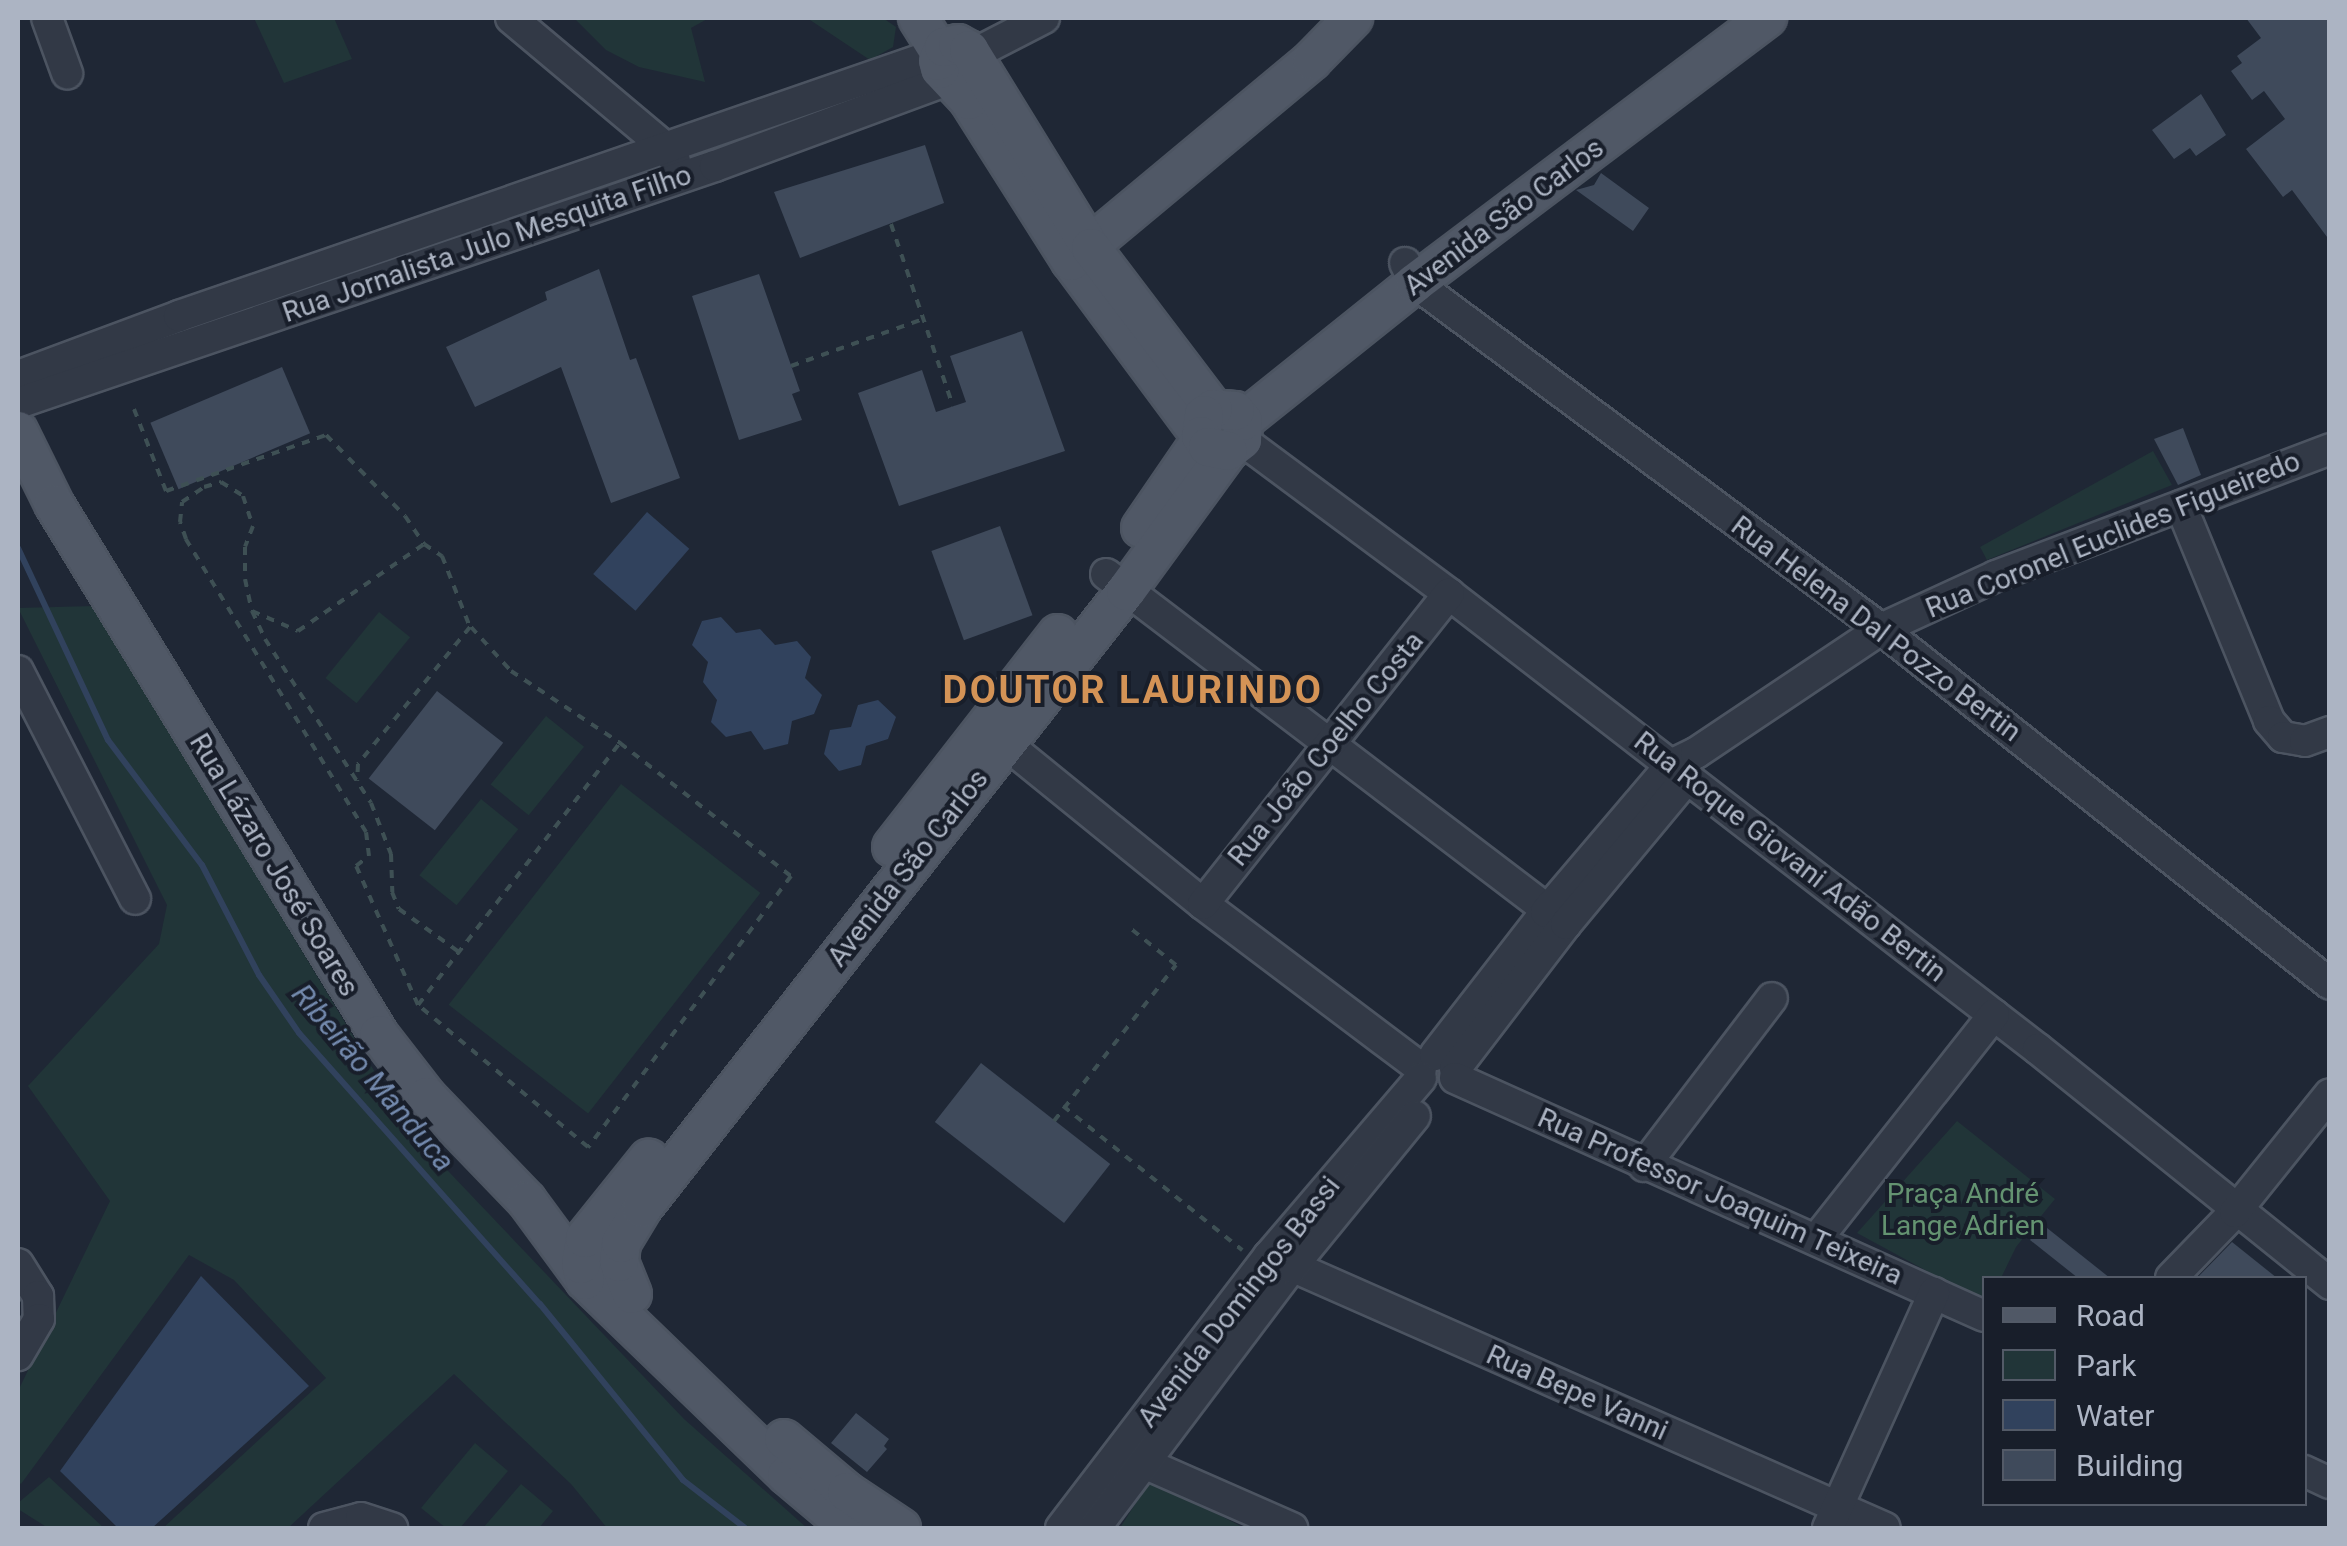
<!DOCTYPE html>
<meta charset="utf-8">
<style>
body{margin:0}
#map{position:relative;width:2347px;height:1546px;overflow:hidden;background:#1f2735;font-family:Roboto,sans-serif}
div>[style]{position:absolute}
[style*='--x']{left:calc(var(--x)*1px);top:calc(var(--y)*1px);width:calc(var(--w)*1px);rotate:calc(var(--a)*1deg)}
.green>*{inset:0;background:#213538;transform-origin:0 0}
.water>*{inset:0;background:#31425d;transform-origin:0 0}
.stream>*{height:6px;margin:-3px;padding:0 3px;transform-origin:3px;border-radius:3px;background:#31425d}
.building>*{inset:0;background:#3f4a5b;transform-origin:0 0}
.path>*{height:4px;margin-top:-2px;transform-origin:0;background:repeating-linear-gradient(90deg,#3e5054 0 8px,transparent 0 16px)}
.roads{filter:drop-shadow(2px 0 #4c5461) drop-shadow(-2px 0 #4c5461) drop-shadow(0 2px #4c5461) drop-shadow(0 -2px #4c5461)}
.minor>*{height:30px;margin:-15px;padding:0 15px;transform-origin:15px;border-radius:15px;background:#323946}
.major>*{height:38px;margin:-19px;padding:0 19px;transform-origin:19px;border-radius:19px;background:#505866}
span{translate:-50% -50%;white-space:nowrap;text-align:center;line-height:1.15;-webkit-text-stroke:8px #181e2a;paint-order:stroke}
.street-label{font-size:28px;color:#acb4c3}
.park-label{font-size:28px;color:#649371}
.water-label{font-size:30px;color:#7389ad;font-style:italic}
.district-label{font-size:38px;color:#d49356;font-weight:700;letter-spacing:2.5px}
.frame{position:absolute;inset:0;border:20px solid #acb4c3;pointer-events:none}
.legend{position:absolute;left:1982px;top:1276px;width:325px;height:230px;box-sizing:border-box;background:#181e2a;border:2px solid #535a67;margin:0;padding:12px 18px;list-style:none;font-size:30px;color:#acb4c3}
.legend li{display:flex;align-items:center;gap:20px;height:50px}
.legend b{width:50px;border:2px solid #535a67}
</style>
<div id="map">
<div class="green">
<div style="clip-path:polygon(254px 18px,334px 18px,352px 59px,284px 83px)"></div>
<div style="clip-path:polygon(574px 18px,709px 18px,691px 28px,705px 82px,639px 67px,606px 50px)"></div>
<div style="clip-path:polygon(807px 18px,883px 18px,896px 27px,893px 47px,870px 60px)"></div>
<div style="clip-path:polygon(2153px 451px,2172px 485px,1987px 560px,1980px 547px)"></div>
<div style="clip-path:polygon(94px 606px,411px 1132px,684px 1419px,807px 1528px,607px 1528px,571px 1484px,454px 1374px,288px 1528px,163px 1528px,326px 1378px,234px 1280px,189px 1255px,21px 1484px,18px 1482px,18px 1391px,110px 1201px,28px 1086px,159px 944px,167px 905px,18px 608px)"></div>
<div style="left:379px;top:612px;width:40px;height:85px;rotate:39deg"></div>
<div style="left:546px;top:716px;width:49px;height:88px;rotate:39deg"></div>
<div style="left:621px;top:784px;width:177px;height:280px;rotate:38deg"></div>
<div style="left:481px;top:799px;width:48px;height:98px;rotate:39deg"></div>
<div style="clip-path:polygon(1957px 1121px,2055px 1199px,2016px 1247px,2001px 1278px,1984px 1278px,1984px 1302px,1857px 1233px)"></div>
<div style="clip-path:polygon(475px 1443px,508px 1471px,460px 1528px,446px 1528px,421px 1508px)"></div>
<div style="clip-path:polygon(49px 1477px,104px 1528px,48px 1528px,18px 1509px,18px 1503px)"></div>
<div style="clip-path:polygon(1151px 1479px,1244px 1528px,1120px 1528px)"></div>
<div style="clip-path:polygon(521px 1484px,553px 1511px,539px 1528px,483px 1528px)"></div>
</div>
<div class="water">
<div style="left:647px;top:512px;width:56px;height:82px;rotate:41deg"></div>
<div style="clip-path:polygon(721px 617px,736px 633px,760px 629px,775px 645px,797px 641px,811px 657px,805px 678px,822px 695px,814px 714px,792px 721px,788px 744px,764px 750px,751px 731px,726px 737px,711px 722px,717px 700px,703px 682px,708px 662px,692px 645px,702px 621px)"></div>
<div style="clip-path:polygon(878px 700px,896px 717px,888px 739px,866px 746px,861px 765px,839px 771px,824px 754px,830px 730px,851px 727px,858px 705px)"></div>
<div style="clip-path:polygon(201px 1276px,309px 1386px,152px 1528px,118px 1528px,60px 1471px)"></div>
</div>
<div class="stream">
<div style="--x:18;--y:548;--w:212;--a:64.9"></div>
<div style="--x:108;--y:740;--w:156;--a:53.1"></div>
<div style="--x:202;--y:865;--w:124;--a:62.6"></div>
<div style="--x:259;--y:975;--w:70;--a:55.4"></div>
<div style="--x:299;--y:1033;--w:363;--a:48.4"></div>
<div style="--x:540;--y:1304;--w:227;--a:50.9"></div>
<div style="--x:683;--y:1480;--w:78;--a:37.7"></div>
</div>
<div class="building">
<div style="clip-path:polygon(2246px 18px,2330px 18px,2330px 241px,2292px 190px,2283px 197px,2246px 149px,2285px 119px,2264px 91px,2252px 100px,2231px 71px,2242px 63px,2237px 56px,2261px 38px)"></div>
<div style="clip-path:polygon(2201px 94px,2226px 135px,2196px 156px,2190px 148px,2174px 159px,2152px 130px)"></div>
<div style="clip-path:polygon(925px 145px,944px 203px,800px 258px,774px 192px)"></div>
<div style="clip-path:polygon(1601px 173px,1649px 208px,1633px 231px,1576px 190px,1594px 185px)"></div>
<div style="clip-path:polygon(599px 269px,630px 360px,636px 358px,680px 478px,611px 503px,561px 367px,475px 407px,446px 347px,547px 300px,545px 292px)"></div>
<div style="clip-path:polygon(759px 274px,800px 391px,792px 394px,802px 420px,739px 440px,692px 296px)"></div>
<div style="clip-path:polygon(1022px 331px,1065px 451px,899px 506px,858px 393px,922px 370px,936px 412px,966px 402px,950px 356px)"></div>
<div style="left:282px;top:367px;width:72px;height:143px;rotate:67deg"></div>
<div style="clip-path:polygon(2183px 428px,2201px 475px,2178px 485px,2154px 439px)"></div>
<div style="left:1000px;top:526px;width:95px;height:73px;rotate:70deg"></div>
<div style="left:437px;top:691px;width:84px;height:111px;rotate:38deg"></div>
<div style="left:981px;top:1063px;width:164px;height:75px;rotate:38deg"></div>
<div style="clip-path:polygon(2042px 1224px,2110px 1278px,2078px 1278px,2030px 1240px)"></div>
<div style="clip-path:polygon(2232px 1242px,2277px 1278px,2197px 1278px)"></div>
<div style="clip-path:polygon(856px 1413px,889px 1439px,884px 1446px,887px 1449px,867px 1472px,831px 1443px)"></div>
</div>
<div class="path">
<div style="--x:891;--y:224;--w:192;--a:71.2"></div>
<div style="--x:791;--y:366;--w:140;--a:-19.6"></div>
<div style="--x:134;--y:409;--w:88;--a:68.7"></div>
<div style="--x:166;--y:491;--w:170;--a:-19.3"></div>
<div style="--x:326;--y:435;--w:113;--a:45.7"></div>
<div style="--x:405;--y:516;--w:34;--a:56"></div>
<div style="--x:252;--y:611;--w:50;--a:23.5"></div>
<div style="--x:298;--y:631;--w:153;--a:-34.6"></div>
<div style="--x:424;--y:544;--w:22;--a:34"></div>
<div style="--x:442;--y:556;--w:76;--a:68.5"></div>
<div style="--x:470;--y:627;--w:177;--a:129.3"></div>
<div style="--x:358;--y:764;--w:17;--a:93"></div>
<div style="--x:471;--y:627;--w:59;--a:47.7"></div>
<div style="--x:511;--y:671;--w:131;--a:33.4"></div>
<div style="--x:620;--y:743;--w:217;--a:37.9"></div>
<div style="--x:791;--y:876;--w:339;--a:126.8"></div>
<div style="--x:588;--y:1147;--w:222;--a:-140.1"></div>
<div style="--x:418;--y:1005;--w:331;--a:-52.4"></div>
<div style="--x:418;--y:1005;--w:152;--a:-114"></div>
<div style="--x:356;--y:866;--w:16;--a:-38"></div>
<div style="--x:369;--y:856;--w:24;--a:-97"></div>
<div style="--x:366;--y:832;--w:344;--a:-121.6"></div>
<div style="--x:186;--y:539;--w:18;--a:-109"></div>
<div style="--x:180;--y:522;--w:20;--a:-84"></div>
<div style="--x:182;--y:502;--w:27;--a:-34"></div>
<div style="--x:204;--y:487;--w:18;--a:-16"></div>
<div style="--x:221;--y:482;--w:26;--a:32"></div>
<div style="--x:243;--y:496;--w:32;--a:72"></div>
<div style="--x:253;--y:526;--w:22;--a:111"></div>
<div style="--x:245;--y:547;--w:32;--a:90"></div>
<div style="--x:245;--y:579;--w:33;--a:78"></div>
<div style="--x:252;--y:611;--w:31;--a:65"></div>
<div style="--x:265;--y:639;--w:195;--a:57.1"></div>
<div style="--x:371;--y:803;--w:55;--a:68.6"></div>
<div style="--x:391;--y:854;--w:38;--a:88"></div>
<div style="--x:392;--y:892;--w:18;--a:68"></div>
<div style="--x:399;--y:909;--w:74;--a:35.6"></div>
<div style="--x:1063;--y:1106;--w:230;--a:38.8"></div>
<div style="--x:1054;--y:1121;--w:198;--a:-52"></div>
<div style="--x:1176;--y:965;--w:59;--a:-141.2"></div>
</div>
<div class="roads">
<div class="minor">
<div style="--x:47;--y:18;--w:59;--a:70"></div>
<div style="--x:511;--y:18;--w:204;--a:40"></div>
<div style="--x:667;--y:149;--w:14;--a:56"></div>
<div style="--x:972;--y:55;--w:81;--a:-27.2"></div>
<div style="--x:1405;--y:263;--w:22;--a:63"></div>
<div style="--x:1415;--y:283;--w:580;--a:36.59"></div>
<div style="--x:1881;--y:629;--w:572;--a:38.33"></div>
<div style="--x:18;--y:376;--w:172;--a:-20.4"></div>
<div style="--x:179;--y:316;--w:805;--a:-19.07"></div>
<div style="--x:18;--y:403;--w:736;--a:-18.78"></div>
<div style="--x:715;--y:166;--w:254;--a:-20.3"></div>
<div style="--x:1242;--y:440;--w:258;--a:36.6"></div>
<div style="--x:1449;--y:594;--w:744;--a:37.69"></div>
<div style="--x:2038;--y:1049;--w:375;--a:38.8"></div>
<div style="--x:2181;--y:506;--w:232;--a:67.7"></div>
<div style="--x:2269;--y:721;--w:21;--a:49"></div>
<div style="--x:2283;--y:737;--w:22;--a:10"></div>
<div style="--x:2305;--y:741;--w:27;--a:-20"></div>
<div style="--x:1106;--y:574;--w:578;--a:37.27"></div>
<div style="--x:18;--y:671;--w:256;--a:62.8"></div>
<div style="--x:1006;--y:744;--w:254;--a:39.1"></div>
<div style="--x:1203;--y:904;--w:273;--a:37"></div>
<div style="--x:1203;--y:904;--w:396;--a:-51.6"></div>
<div style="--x:1435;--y:1055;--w:181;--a:-52.2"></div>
<div style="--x:1546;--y:912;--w:193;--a:-49.6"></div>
<div style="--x:1671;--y:765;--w:28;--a:-26"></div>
<div style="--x:1696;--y:753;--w:223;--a:-33.8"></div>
<div style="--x:1881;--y:629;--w:127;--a:-24.7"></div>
<div style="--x:1996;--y:576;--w:357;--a:-20.8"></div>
<div style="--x:1455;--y:1069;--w:183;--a:-52.6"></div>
<div style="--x:1566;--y:924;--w:183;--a:-50.3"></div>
<div style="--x:1455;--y:1078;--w:580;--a:24.22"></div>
<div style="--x:1644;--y:1166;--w:211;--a:-52.7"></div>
<div style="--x:1816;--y:1240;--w:287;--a:-51.7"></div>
<div style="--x:1269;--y:1256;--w:673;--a:23.82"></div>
<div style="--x:18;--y:1264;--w:38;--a:58"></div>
<div style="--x:38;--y:1296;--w:23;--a:88"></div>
<div style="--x:39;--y:1319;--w:42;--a:120.3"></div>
<div style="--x:2171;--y:1278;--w:92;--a:-45.9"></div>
<div style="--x:2235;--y:1212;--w:151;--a:-51.2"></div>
<div style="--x:1144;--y:1463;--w:162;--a:23.7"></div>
<div style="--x:2304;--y:1471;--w:29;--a:25"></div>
<div style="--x:324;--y:1528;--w:38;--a:-15"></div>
<div style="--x:361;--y:1518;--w:33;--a:18"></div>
<div style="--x:1061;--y:1528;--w:342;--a:-52.6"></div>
<div style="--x:1269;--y:1256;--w:234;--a:-49.5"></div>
<div style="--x:1095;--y:1528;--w:326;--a:-53"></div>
<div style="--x:1291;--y:1268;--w:196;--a:-50.8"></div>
<div style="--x:1828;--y:1528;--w:258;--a:-65.7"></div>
</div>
<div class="major">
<div style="--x:918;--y:18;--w:41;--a:57.8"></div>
<div style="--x:1071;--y:261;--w:314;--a:-39.8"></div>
<div style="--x:1312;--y:60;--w:59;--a:-45.7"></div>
<div style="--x:1243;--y:421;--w:221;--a:-38.7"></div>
<div style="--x:1415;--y:283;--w:441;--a:-37"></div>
<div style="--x:18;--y:431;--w:81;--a:63.7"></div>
<div style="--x:54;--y:504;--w:623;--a:58.53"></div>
<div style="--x:379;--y:1035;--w:78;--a:52.3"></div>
<div style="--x:427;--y:1097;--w:144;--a:46.1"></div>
<div style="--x:527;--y:1201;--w:98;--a:53.7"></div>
<div style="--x:585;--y:1280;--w:281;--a:44"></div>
<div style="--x:787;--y:1475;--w:82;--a:40.1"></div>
<div style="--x:1201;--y:436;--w:218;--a:-126.6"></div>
<div style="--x:1071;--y:261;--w:191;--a:-122.4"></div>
<div style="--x:969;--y:100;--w:42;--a:-133.1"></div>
<div style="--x:940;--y:69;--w:8;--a:-104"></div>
<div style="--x:938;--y:61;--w:15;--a:-67"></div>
<div style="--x:944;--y:47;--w:14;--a:-12"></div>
<div style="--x:958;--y:44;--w:13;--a:29"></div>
<div style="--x:969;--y:50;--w:233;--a:58.4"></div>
<div style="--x:1091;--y:248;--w:202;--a:52.8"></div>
<div style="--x:1141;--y:528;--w:108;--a:-55.6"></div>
<div style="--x:892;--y:847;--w:270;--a:-52.1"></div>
<div style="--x:585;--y:1280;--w:16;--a:-104"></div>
<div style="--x:581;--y:1264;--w:26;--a:-81"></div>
<div style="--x:585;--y:1238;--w:102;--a:-51.3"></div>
<div style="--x:632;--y:1294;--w:35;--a:-112"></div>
<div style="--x:619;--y:1262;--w:19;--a:-84"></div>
<div style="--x:621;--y:1243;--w:41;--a:-59"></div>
<div style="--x:642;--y:1208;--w:784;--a:-51.89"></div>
<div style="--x:1126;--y:591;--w:173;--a:-53.9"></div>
<div style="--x:1228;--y:451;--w:18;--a:-38"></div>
<div style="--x:1242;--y:440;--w:19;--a:-87"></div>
<div style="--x:1243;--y:421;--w:13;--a:-129"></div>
<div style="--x:1235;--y:411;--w:22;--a:-175"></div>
<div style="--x:1213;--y:409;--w:11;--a:146"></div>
<div style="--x:1204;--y:415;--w:21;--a:98"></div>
<div style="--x:1201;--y:436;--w:13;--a:58"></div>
<div style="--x:1208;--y:447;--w:20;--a:11"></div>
<div style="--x:784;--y:1439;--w:82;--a:40.1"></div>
<div style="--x:847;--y:1492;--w:65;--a:33.7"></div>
</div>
</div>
<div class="street-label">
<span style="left:1504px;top:217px;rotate:-37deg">Avenida São Carlos</span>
<span style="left:487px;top:244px;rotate:-19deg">Rua Jornalista Julo Mesquita Filho</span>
<span style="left:2113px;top:535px;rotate:-22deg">Rua Coronel Euclides Figueiredo</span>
<span style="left:1876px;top:629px;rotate:37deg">Rua Helena Dal Pozzo Bertin</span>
<span style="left:1326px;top:749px;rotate:-51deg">Rua João Coelho Costa</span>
<span style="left:1790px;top:857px;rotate:38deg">Rua Roque Giovani Adão Bertin</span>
<span style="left:274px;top:865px;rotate:59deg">Rua Lázaro José Soares</span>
<span style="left:908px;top:868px;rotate:-52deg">Avenida São Carlos</span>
<span style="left:1720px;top:1197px;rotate:24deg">Rua Professor Joaquim Teixeira</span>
<span style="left:1239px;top:1302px;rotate:-52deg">Avenida Domingos Bassi</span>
<span style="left:1577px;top:1393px;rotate:24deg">Rua Bepe Vanni</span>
</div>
<div class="park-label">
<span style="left:1963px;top:1210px">Praça André<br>Lange Adrien</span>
</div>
<div class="water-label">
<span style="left:373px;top:1078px;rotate:50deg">Ribeirão Manduca</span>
</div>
<div class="district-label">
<span style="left:1133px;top:691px">DOUTOR LAURINDO</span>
</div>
<div class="frame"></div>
<ul class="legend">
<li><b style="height:12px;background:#505866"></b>Road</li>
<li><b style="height:28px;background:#213538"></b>Park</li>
<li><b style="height:28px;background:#31425d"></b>Water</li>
<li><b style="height:28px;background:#3f4a5b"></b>Building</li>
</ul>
</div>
